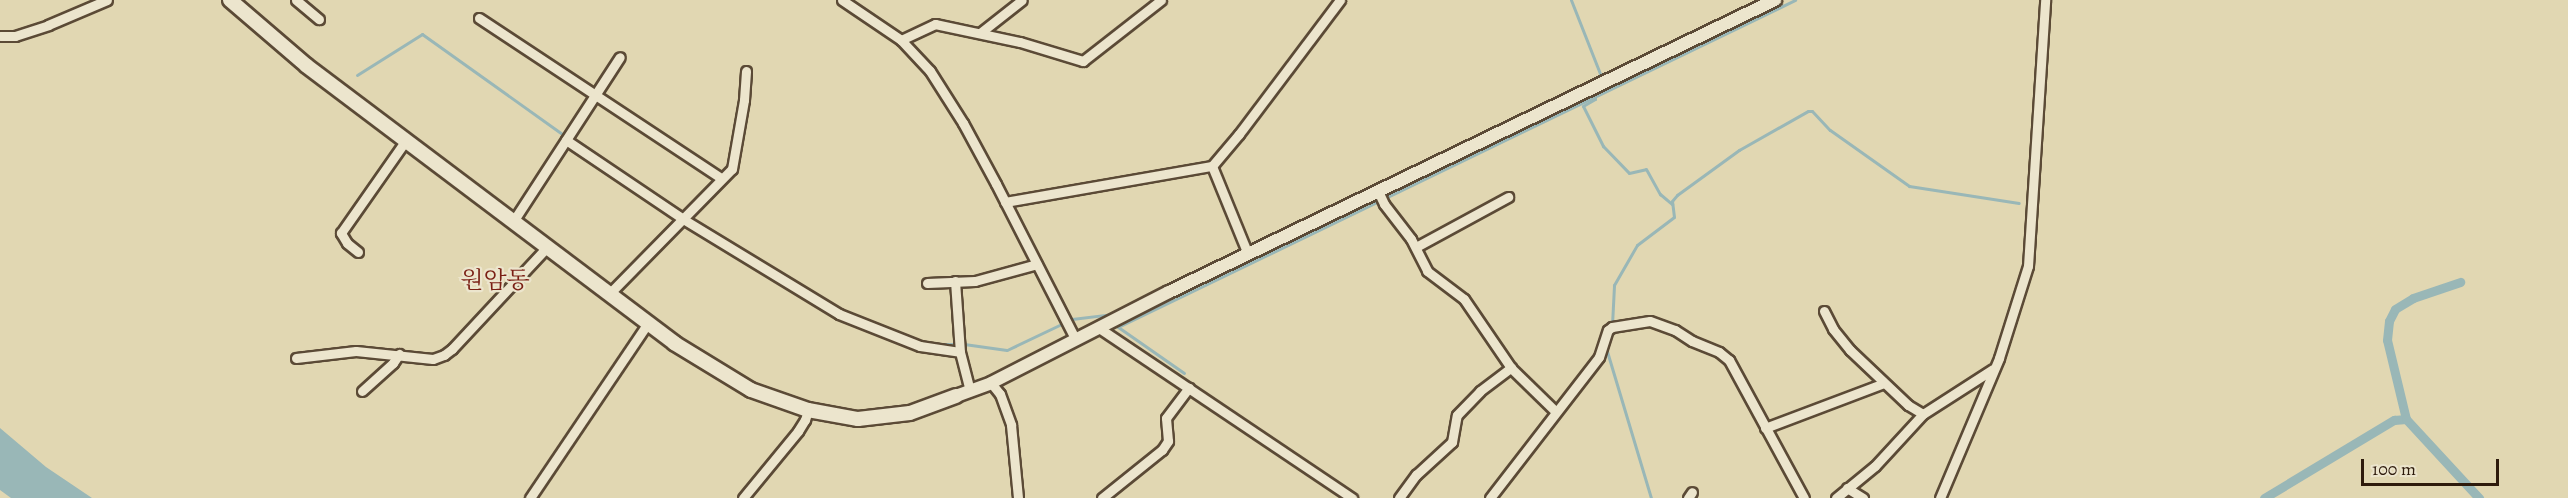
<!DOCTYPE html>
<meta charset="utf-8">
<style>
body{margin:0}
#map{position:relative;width:2568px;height:498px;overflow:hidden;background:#e1d7b2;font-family:Alegreya,"Noto Serif KR",serif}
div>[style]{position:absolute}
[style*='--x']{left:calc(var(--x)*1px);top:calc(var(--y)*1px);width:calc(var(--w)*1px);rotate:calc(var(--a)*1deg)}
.water>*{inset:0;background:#99b7b7}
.stream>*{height:3px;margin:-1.5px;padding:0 1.5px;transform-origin:1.5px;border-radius:1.5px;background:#99b7b7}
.canal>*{height:9px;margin:-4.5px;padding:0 4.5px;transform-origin:4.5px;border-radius:4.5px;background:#99b7b7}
.roads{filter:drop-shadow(2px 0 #5b4a36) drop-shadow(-2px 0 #5b4a36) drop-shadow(0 2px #5b4a36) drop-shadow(0 -2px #5b4a36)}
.minor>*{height:9px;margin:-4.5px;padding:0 4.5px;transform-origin:4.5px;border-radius:4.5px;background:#ece5cd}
.tertiary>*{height:12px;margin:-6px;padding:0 6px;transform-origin:6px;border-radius:6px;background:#ece5cd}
.secondary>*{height:14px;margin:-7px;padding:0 7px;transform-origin:7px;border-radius:7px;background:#ece5cd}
span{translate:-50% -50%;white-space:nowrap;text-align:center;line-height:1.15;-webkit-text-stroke:4.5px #ece5cd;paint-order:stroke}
.quarter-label{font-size:24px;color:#7a1f14}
.scale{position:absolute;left:2361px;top:459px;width:138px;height:27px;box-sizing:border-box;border:3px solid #2e1b0c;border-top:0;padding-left:8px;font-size:18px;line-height:21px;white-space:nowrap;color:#2e1b0c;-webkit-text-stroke:4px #ece5cd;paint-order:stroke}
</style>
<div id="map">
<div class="water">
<div style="clip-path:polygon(0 428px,46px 467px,92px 498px,11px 498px,0 490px)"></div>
</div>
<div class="stream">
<div style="--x:1571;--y:0;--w:82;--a:68.5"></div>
<div style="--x:357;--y:75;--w:77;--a:-32.2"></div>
<div style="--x:422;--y:34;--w:176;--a:35.5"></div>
<div style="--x:1595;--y:96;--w:3;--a:90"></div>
<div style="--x:1595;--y:99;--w:14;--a:150"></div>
<div style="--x:1583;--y:106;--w:45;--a:63.4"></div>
<div style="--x:1603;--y:146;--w:37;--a:46"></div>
<div style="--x:1629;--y:173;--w:17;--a:-13"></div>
<div style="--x:1646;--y:169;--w:29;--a:61"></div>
<div style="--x:1660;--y:194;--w:16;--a:40"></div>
<div style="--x:776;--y:270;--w:23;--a:31"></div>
<div style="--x:829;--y:303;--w:24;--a:28"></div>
<div style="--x:1612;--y:325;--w:40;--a:-87.1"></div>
<div style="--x:1614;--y:285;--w:46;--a:-60.1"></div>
<div style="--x:1637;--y:245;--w:46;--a:-37.1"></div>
<div style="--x:1674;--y:217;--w:16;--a:-97"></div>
<div style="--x:1672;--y:201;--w:8;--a:-50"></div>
<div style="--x:1677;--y:195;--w:77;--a:-36"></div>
<div style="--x:1739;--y:150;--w:79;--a:-29.5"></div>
<div style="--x:1808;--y:111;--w:4;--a:0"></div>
<div style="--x:1812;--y:111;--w:26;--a:47"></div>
<div style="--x:1830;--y:130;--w:97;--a:35.3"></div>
<div style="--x:1909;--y:186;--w:111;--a:8.8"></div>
<div style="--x:935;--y:344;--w:29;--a:0"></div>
<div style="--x:964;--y:344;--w:43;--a:7.9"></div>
<div style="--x:1007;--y:350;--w:72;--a:-25.5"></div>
<div style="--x:1072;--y:319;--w:38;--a:-7"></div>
<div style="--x:1110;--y:314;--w:720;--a:-25.85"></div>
<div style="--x:1606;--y:348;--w:157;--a:73.3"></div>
<div style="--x:1184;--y:373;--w:80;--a:-145.1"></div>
<div style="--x:1118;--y:327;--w:752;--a:-25.78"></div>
</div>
<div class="canal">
<div style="--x:2406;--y:419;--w:81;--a:-103.5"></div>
<div style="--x:2387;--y:340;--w:19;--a:-84"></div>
<div style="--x:2389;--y:321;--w:13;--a:-63"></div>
<div style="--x:2395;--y:309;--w:21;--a:-31"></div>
<div style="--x:2413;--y:298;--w:50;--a:-18.8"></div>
<div style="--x:2264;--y:498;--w:152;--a:-31"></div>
<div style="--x:2394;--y:420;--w:12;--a:-5"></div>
<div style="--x:2406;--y:419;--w:108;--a:47.3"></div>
</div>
<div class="roads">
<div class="minor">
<div style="--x:296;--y:0;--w:30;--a:40"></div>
<div style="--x:842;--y:0;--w:71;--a:34.1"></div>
<div style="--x:901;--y:40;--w:42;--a:46.9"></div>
<div style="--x:930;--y:71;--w:62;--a:57.6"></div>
<div style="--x:963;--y:123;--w:69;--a:61.6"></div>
<div style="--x:996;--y:184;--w:175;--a:62.9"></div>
<div style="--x:479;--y:18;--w:291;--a:33.5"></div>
<div style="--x:980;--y:33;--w:53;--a:-38.2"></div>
<div style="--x:0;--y:36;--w:15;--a:0"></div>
<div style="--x:15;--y:36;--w:35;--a:-18"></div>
<div style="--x:48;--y:25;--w:64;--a:-23"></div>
<div style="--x:901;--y:40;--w:38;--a:-25"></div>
<div style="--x:935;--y:24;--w:87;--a:12"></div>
<div style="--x:1020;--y:42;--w:66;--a:16.8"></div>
<div style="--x:1083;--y:61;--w:99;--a:-38"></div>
<div style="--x:566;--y:140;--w:141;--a:34"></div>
<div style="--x:683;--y:219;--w:183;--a:31.3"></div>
<div style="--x:839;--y:314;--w:87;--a:21.6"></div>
<div style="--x:920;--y:346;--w:40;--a:8.5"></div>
<div style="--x:1212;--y:166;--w:95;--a:67.8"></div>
<div style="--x:1378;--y:191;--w:14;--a:65"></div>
<div style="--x:1384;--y:204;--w:44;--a:52.4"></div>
<div style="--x:1411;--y:239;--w:36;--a:63"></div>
<div style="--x:1427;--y:271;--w:46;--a:37.1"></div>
<div style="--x:1464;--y:299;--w:83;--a:55.7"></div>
<div style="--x:1511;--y:368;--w:62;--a:44.3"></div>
<div style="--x:1005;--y:202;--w:210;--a:-9.9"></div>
<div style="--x:1212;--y:166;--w:42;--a:-49.8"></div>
<div style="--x:1239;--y:134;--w:168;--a:-53"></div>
<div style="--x:514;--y:220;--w:194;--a:-57"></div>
<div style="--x:1416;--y:247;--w:105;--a:-28.5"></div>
<div style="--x:358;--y:252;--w:14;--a:-141"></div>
<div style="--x:347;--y:243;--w:12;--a:-121"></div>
<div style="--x:341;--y:233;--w:113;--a:-55"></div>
<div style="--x:955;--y:281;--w:71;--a:86"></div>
<div style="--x:960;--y:352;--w:40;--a:75.6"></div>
<div style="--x:927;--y:283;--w:48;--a:-2.4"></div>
<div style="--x:975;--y:281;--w:64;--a:-15.3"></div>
<div style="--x:609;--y:294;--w:175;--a:-45.5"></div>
<div style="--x:732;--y:169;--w:70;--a:-80.1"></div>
<div style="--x:744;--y:100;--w:29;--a:-86"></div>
<div style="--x:1824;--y:311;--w:20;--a:63"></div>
<div style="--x:1833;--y:329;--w:27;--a:51"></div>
<div style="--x:1850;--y:350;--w:80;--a:43.5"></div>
<div style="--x:1908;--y:405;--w:17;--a:31"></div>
<div style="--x:1099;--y:328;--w:305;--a:33.9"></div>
<div style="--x:296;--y:358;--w:60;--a:-6.7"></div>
<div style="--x:356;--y:351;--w:77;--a:5.9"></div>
<div style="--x:433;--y:359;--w:12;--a:-20"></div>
<div style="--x:444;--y:355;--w:10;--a:-37"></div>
<div style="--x:452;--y:349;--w:141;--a:-47"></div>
<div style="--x:991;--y:383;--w:14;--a:51"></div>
<div style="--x:1000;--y:394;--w:33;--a:70"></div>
<div style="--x:1011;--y:425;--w:73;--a:84.5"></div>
<div style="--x:362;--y:391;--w:42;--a:-42.1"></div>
<div style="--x:393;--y:363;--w:11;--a:-56"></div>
<div style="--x:1765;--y:428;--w:127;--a:-20.7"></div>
<div style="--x:1847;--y:488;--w:19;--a:32"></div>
<div style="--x:530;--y:498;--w:211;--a:-56"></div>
<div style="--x:743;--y:498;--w:87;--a:-50.6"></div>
<div style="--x:798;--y:431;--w:13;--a:-58"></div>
<div style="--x:805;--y:420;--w:10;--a:-73"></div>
<div style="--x:1102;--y:498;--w:77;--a:-38.7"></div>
<div style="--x:1162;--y:450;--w:11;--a:-56"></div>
<div style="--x:1168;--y:441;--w:23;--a:-95"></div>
<div style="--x:1166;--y:418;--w:38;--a:-53"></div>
<div style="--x:1399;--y:498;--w:29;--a:-54"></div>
<div style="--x:1416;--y:475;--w:49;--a:-42.5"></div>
<div style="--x:1452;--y:442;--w:27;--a:-80"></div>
<div style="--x:1457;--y:415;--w:33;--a:-46"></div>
<div style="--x:1480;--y:391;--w:39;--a:-37"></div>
<div style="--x:1490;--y:498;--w:178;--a:-52.3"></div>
<div style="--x:1599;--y:357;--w:28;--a:-72"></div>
<div style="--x:1608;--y:330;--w:5;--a:-37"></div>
<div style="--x:1612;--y:327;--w:38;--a:-9"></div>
<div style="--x:1650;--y:321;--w:27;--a:20"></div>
<div style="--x:1675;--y:330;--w:20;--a:33"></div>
<div style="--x:1692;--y:341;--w:29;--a:22"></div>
<div style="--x:1719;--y:352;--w:13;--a:39"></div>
<div style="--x:1729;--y:360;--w:157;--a:61.5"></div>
<div style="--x:1688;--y:498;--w:7;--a:-56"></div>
<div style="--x:1836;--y:498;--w:50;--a:-39.4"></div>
<div style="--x:1875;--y:466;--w:71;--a:-47.3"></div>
<div style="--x:1923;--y:414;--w:83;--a:-32.7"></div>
<div style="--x:1940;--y:498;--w:152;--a:-67.1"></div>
<div style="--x:1999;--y:358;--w:96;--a:-72.5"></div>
<div style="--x:2028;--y:266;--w:267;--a:-86.3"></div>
</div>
<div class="tertiary">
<div style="--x:956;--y:396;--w:37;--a:-20"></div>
<div style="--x:991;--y:383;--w:200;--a:-27.1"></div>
<div style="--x:1169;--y:292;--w:673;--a:-25.73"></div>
</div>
<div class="secondary">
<div style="--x:230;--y:0;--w:101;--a:40.6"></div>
<div style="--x:307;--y:66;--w:460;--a:37"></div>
<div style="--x:674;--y:343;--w:90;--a:31.4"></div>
<div style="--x:751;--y:390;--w:60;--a:19.3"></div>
<div style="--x:808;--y:410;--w:51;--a:10.2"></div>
<div style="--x:858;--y:419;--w:52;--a:-6.6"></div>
<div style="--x:910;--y:413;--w:49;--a:-20.3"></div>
</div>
</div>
<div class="quarter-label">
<span style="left:495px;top:281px">원암동</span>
</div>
<div class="scale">100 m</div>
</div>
